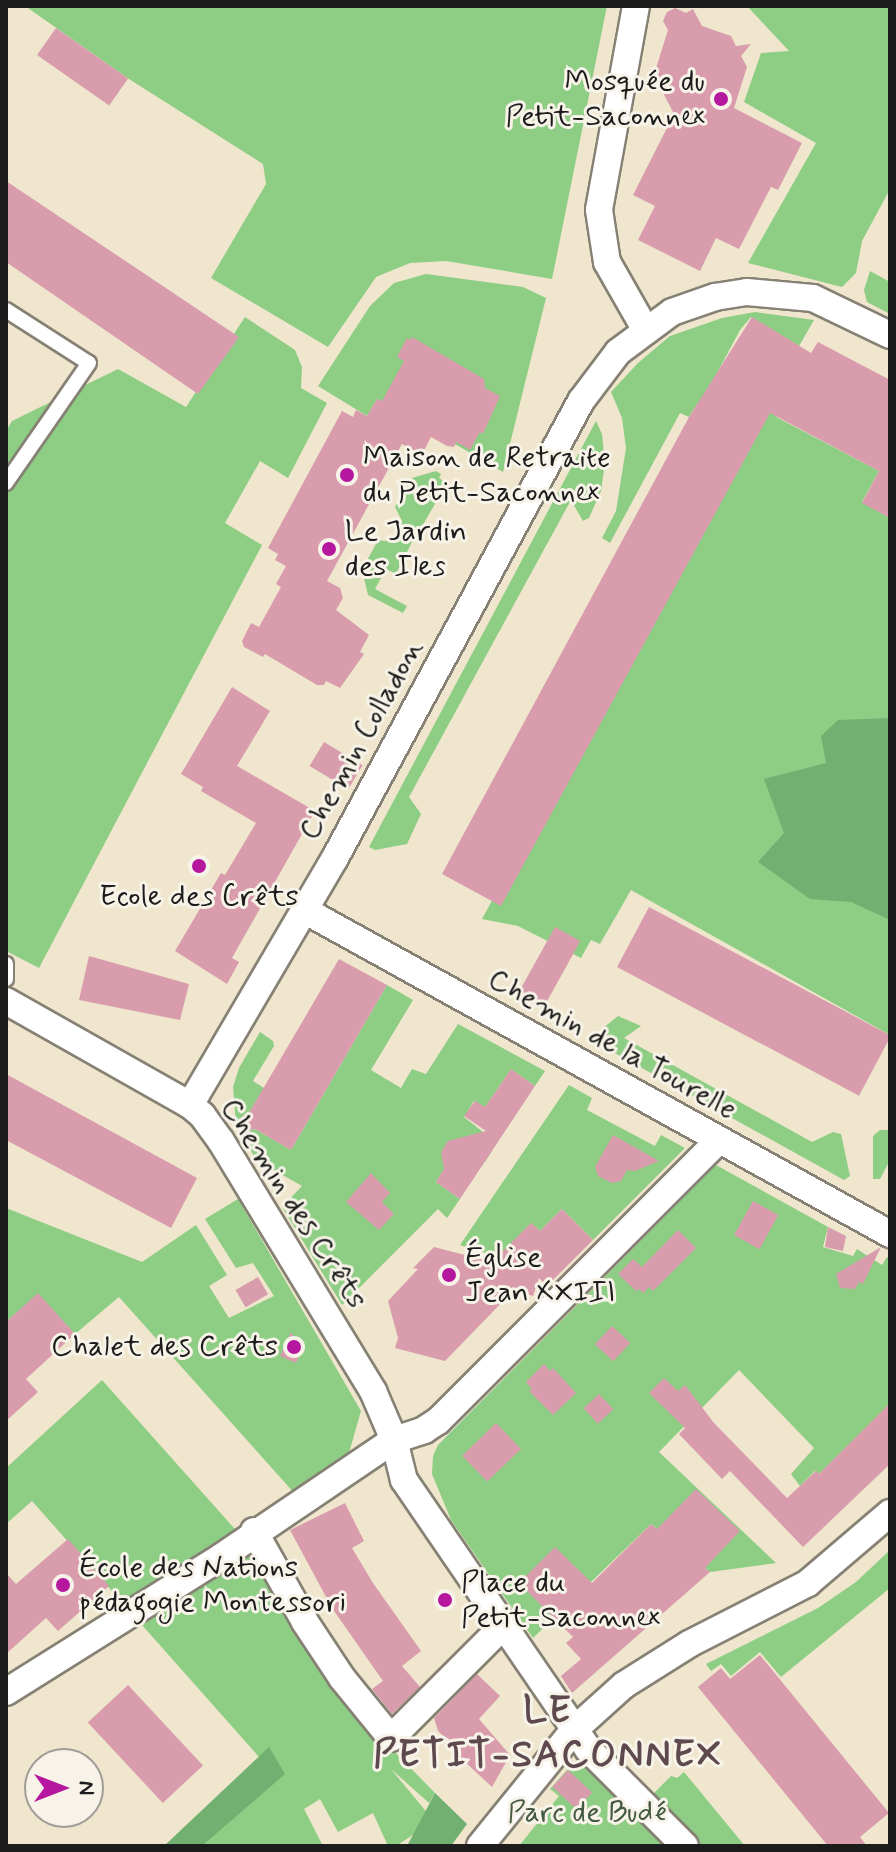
<!DOCTYPE html>
<meta charset="utf-8">
<style>
body{margin:0}
#map{position:relative;width:896px;height:1852px;overflow:hidden;background:#efe6cd;font-family:Mynerve,sans-serif}
div>[style]{position:absolute}
[style*='--x']{left:calc(var(--x)*1px);top:calc(var(--y)*1px);width:calc(var(--w)*1px);rotate:calc(var(--a)*1deg)}
.green>*{inset:0;background:#8dcd84}
.forest>*{inset:0;background:#72b072}
.building>*{inset:0;background:#d89cad;transform-origin:0 0}
.roads{filter:drop-shadow(2px 0 #868174) drop-shadow(-2px 0 #868174) drop-shadow(0 2px #868174) drop-shadow(0 -2px #868174)}
.service>*{height:14px;margin:-7px;padding:0 7px;transform-origin:7px;border-radius:7px;background:#fff}
.minor>*{height:26px;margin:-13px;padding:0 13px;transform-origin:13px;border-radius:13px;background:#fff}
.dots>*{width:22px;height:22px;translate:-50% -50%;box-sizing:border-box;border:4px solid #f7f3e8;border-radius:50%}
span{translate:-50% -50%;white-space:nowrap;text-align:center;line-height:1.15;-webkit-text-stroke:6px #f7f3e8;paint-order:stroke}
.poi-label{font-size:30px;color:#1c1c1c}
.right{translate:-100% -50%;text-align:right}
.left{translate:0 -50%;text-align:left}
.street-label{font-size:30px;color:#1c1c1c}
.park-label{font-size:30px;color:#445a40}
.district-label{font-size:38px;color:#5e494f;font-weight:700;letter-spacing:2px}
.frame{position:absolute;inset:0;border:8px solid #1c1c1c;pointer-events:none}
.north{position:absolute;left:24px;top:1748px;width:80px;height:80px;box-sizing:border-box;background:#f7f3e8;border:2px solid #9f9d96;border-radius:50%;rotate:90deg;font-size:22px;font-weight:700;line-height:32px;text-align:center;color:#1c1c1c}
.north::after{content:'';display:block;margin:auto;width:28px;height:36px;background:#b5179e;clip-path:polygon(50% 0,100% 100%,50% 72%,0 100%)}
</style>
<div id="map">
<div class="green">
<div style="clip-path:polygon(25px 6px,607px 6px,552px 279px,446px 261px,410px 263px,376px 277px,328px 347px,211px 278px,266px 184px,263px 164px,129px 79px)"></div>
<div style="clip-path:polygon(747px 6px,890px 6px,890px 189px,862px 241px,856px 273px,842px 287px,748px 263px,816px 143px,744px 102px,761px 53px,789px 51px)"></div>
<div style="clip-path:polygon(870px 271px,890px 282px,890px 314px,867px 302px,864px 290px)"></div>
<div style="clip-path:polygon(426px 274px,523px 287px,546px 298px,503px 472px,381px 401px,377px 399px,367px 416px,318px 386px,370px 306px,394px 283px)"></div>
<div style="clip-path:polygon(755px 312px,814px 320px,799px 346px,751px 317px,740px 330px,707px 392px,765px 406px,778px 418px,879px 471px,862px 502px,890px 518px,890px 1035px,631px 890px,600px 944px,591px 940px,581px 958px,518px 926px,482px 919px,610px 685px,740px 428px,697px 404px,689px 417px,680px 413px,610px 543px,602px 538px,616px 511px,626px 448px,622px 418px,611px 392px,638px 363px,670px 336px,722px 318px)"></div>
<div style="clip-path:polygon(245px 317px,295px 350px,302px 367px,301px 388px,327px 403px,288px 478px,260px 461px,225px 523px,262px 545px,39px 968px,6px 951px,6px 431px,12px 421px,118px 369px,186px 407px)"></div>
<div style="clip-path:polygon(596px 421px,602px 434px,605px 463px,601px 491px,589px 518px,583px 521px,571px 500px,409px 797px,421px 814px,407px 844px,375px 850px,369px 847px)"></div>
<div style="clip-path:polygon(436px 471px,441px 474px,439px 478px,447px 483px,417px 535px,400px 527px,402px 521px,395px 507px,412px 478px)"></div>
<div style="clip-path:polygon(397px 534px,412px 542px,396px 574px,386px 569px,375px 589px,407px 606px,403px 613px,368px 595px,362px 570px,378px 540px,386px 541px)"></div>
<div style="clip-path:polygon(387px 985px,413px 1000px,371px 1070px,401px 1088px,412px 1069px,426px 1074px,458px 1024px,545px 1071px,535px 1086px,511px 1069px,485px 1107px,474px 1101px,464px 1117px,483px 1132px,478px 1142px,492px 1151px,485px 1162px,459px 1145px,436px 1182px,460px 1199px,447px 1218px,438px 1209px,342px 1305px,282px 1207px,302px 1186px,256px 1160px,236px 1123px,233px 1087px,239px 1068px,260px 1032px,273px 1041px,274px 1046px,253px 1081px,264px 1088px,250px 1111px,239px 1119px,241px 1127px,247px 1131px,255px 1129px,291px 1150px)"></div>
<div style="clip-path:polygon(618px 1016px,641px 1026px,624px 1038px,812px 1142px,833px 1132px,841px 1134px,850px 1176px,844px 1180px,595px 1042px,603px 1028px)"></div>
<div style="clip-path:polygon(569px 1085px,592px 1098px,587px 1110px,655px 1146px,661px 1135px,685px 1148px,593px 1240px,562px 1209px,540px 1231px,531px 1223px,498px 1257px,460px 1245px)"></div>
<div style="clip-path:polygon(880px 1130px,890px 1130px,890px 1160px,880px 1179px,873px 1179px,873px 1136px)"></div>
<div style="clip-path:polygon(716px 1165px,828px 1227px,823px 1247px,853px 1256px,857px 1249px,882px 1265px,887px 1257px,890px 1259px,890px 1404px,819px 1474px,815px 1471px,800px 1486px,791px 1474px,814px 1448px,739px 1370px,659px 1452px,776px 1563px,710px 1572px,651px 1524px,533px 1638px,451px 1520px,432px 1474px,433px 1456px,438px 1445px)"></div>
<div style="clip-path:polygon(238px 1199px,361px 1411px,347px 1460px,295px 1494px,119px 1297px,75px 1334px,38px 1294px,6px 1322px,6px 1208px,142px 1262px,196px 1225px,227px 1275px,209px 1286px,229px 1318px,274px 1296px,253px 1263px,236px 1268px,205px 1219px)"></div>
<div style="clip-path:polygon(102px 1380px,258px 1555px,387px 1744px,435px 1793px,429px 1803px,391px 1769px,434px 1821px,396px 1846px,388px 1846px,373px 1813px,338px 1832px,320px 1799px,304px 1809px,323px 1846px,202px 1846px,284px 1774px,269px 1748px,259px 1757px,32px 1501px,6px 1524px,6px 1468px)"></div>
<div style="clip-path:polygon(890px 1550px,890px 1588px,781px 1677px,760px 1652px,731px 1676px,721px 1664px,711px 1671px,706px 1664px,818px 1608px,856px 1582px)"></div>
<div style="clip-path:polygon(584px 1764px,634px 1813px,671px 1776px,677px 1778px,684px 1772px,745px 1846px,519px 1846px,559px 1796px,550px 1789px,568px 1769px)"></div>
</div>
<div class="forest">
<div style="clip-path:polygon(890px 718px,890px 920px,851px 902px,810px 899px,758px 862px,784px 833px,764px 779px,826px 763px,821px 736px,838px 720px)"></div>
<div style="clip-path:polygon(269px 1747px,285px 1774px,202px 1846px,164px 1846px)"></div>
<div style="clip-path:polygon(435px 1793px,467px 1824px,451px 1846px,407px 1846px)"></div>
</div>
<div class="building">
<div style="clip-path:polygon(675px 8px,686px 13px,693px 9px,702px 26px,731px 36px,736px 46px,751px 44px,741px 56px,747px 67px,734px 108px,802px 143px,778px 190px,771px 187px,739px 249px,716px 238px,700px 271px,638px 240px,655px 206px,633px 195px,674px 114px,654px 75px,668px 30px,663px 21px,667px 12px)"></div>
<div style="left:56px;top:28px;width:88px;height:33px;rotate:35deg"></div>
<div style="clip-path:polygon(6px 181px,239px 337px,198px 394px,6px 262px)"></div>
<div style="clip-path:polygon(752px 317px,811px 353px,818px 342px,890px 380px,890px 518px,862px 503px,879px 471px,770px 413px,501px 906px,442px 874px,689px 417px)"></div>
<div style="clip-path:polygon(412px 337px,484px 379px,485px 388px,500px 396px,483px 434px,480px 432px,470px 450px,456px 442px,454px 447px,447px 446px,431px 437px,425px 449px,415px 451px,402px 444px,327px 581px,340px 588px,343px 598px,336px 610px,369px 635px,360px 652px,364px 654px,340px 688px,326px 681px,324px 685px,317px 685px,265px 654px,263px 657px,244px 647px,242px 641px,251px 623px,259px 627px,281px 587px,276px 584px,286px 566px,275px 560px,278px 554px,268px 548px,342px 411px,353px 417px,356px 410px,367px 416px,377px 399px,382px 401px,404px 361px,397px 357px,407px 338px,410px 340px)"></div>
<div style="clip-path:polygon(232px 687px,270px 711px,237px 766px,315px 811px,232px 958px,239px 962px,227px 984px,175px 951px,221px 873px,225px 875px,256px 823px,201px 791px,203px 787px,181px 774px)"></div>
<div style="left:324px;top:742px;width:45px;height:28px;rotate:31deg"></div>
<div style="left:649px;top:907px;width:274px;height:68px;rotate:28deg"></div>
<div style="left:555px;top:927px;width:29px;height:77px;rotate:29deg"></div>
<div style="clip-path:polygon(89px 956px,189px 984px,180px 1020px,79px 1000px)"></div>
<div style="clip-path:polygon(339px 959px,387px 985px,291px 1150px,255px 1129px,247px 1131px,241px 1127px,239px 1119px,250px 1111px)"></div>
<div style="clip-path:polygon(511px 1069px,535px 1086px,460px 1199px,436px 1182px,444px 1169px,441px 1152px,448px 1141px,486px 1131px,464px 1116px,475px 1101px,485px 1107px)"></div>
<div style="clip-path:polygon(6px 1074px,197px 1178px,171px 1228px,6px 1140px)"></div>
<div style="clip-path:polygon(613px 1135px,659px 1161px,635px 1171px,627px 1170px,621px 1181px,612px 1183px,598px 1176px,595px 1167px)"></div>
<div style="clip-path:polygon(371px 1173px,390px 1193px,382px 1202px,394px 1214px,379px 1230px,346px 1202px)"></div>
<div style="left:753px;top:1201px;width:29px;height:39px;rotate:29deg"></div>
<div style="clip-path:polygon(562px 1209px,593px 1240px,547px 1286px,539px 1278px,533px 1296px,514px 1290px,445px 1361px,395px 1348px,398px 1338px,388px 1301px,418px 1269px,413px 1268px,434px 1247px,492px 1262px,531px 1223px,540px 1231px)"></div>
<div style="clip-path:polygon(828px 1227px,846px 1236px,843px 1251px,825px 1247px)"></div>
<div style="clip-path:polygon(678px 1230px,696px 1248px,653px 1291px,649px 1287px,643px 1293px,639px 1289px,636px 1291px,618px 1274px,633px 1259px,642px 1267px)"></div>
<div style="clip-path:polygon(881px 1247px,863px 1284px,859px 1282px,855px 1289px,840px 1288px,836px 1274px)"></div>
<div style="left:258px;top:1277px;width:20px;height:26px;rotate:60deg"></div>
<div style="clip-path:polygon(38px 1293px,75px 1334px,26px 1379px,38px 1392px,6px 1421px,6px 1322px)"></div>
<div style="left:612px;top:1326px;width:25px;height:25px;rotate:43deg"></div>
<div style="clip-path:polygon(291px 1332px,302px 1350px,296px 1363px,280px 1356px)"></div>
<div style="clip-path:polygon(544px 1364px,550px 1371px,553px 1368px,576px 1393px,553px 1415px,529px 1391px,532px 1389px,526px 1382px)"></div>
<div style="clip-path:polygon(664px 1378px,678px 1391px,685px 1385px,714px 1423px,787px 1498px,816px 1471px,819px 1474px,890px 1403px,890px 1464px,803px 1547px,730px 1471px,722px 1479px,679px 1434px,685px 1428px,649px 1393px)"></div>
<div style="left:599px;top:1394px;width:21px;height:21px;rotate:47deg"></div>
<div style="left:496px;top:1423px;width:36px;height:47px;rotate:46deg"></div>
<div style="clip-path:polygon(696px 1489px,740px 1531px,705px 1568px,710px 1572px,572px 1693px,561px 1676px,581px 1659px,566px 1643px,573px 1637px,519px 1583px,555px 1547px,592px 1583px,651px 1524px,657px 1529px)"></div>
<div style="clip-path:polygon(345px 1503px,364px 1541px,352px 1548px,373px 1583px,421px 1651px,402px 1666px,420px 1687px,392px 1714px,372px 1689px,383px 1681px,332px 1608px,290px 1530px)"></div>
<div style="clip-path:polygon(68px 1539px,109px 1586px,58px 1631px,46px 1618px,6px 1654px,6px 1573px,16px 1584px)"></div>
<div style="clip-path:polygon(760px 1655px,889px 1813px,860px 1837px,867px 1846px,828px 1846px,698px 1687px,721px 1668px,730px 1679px)"></div>
<div style="clip-path:polygon(477px 1674px,500px 1696px,479px 1719px,510px 1755px,492px 1787px,450px 1748px,453px 1745px,438px 1731px,434px 1718px)"></div>
<div style="left:128px;top:1685px;width:110px;height:55px;rotate:47deg"></div>
<div style="left:568px;top:1770px;width:33px;height:23px;rotate:43deg"></div>
</div>
<div class="roads">
<div class="service">
<div style="--x:6;--y:310;--w:98;--a:32.6"></div>
<div style="--x:89;--y:363;--w:146;--a:124.7"></div>
<div style="--x:6;--y:964;--w:15;--a:90"></div>
</div>
<div class="minor">
<div style="--x:636;--y:6;--w:207;--a:100.3"></div>
<div style="--x:599;--y:210;--w:53;--a:81.3"></div>
<div style="--x:607;--y:262;--w:77;--a:60.4"></div>
<div style="--x:304;--y:910;--w:670;--a:28.94"></div>
<div style="--x:6;--y:1001;--w:211;--a:29.5"></div>
<div style="--x:190;--y:1105;--w:16;--a:40"></div>
<div style="--x:202;--y:1115;--w:32;--a:54"></div>
<div style="--x:221;--y:1141;--w:293;--a:58.7"></div>
<div style="--x:373;--y:1391;--w:53;--a:66.8"></div>
<div style="--x:394;--y:1440;--w:41;--a:76"></div>
<div style="--x:404;--y:1480;--w:326;--a:55.6"></div>
<div style="--x:588;--y:1749;--w:137;--a:45"></div>
<div style="--x:190;--y:1105;--w:286;--a:-59.6"></div>
<div style="--x:335;--y:858;--w:519;--a:-61.71"></div>
<div style="--x:581;--y:401;--w:61;--a:-52.9"></div>
<div style="--x:618;--y:352;--w:67;--a:-36.5"></div>
<div style="--x:672;--y:312;--w:46;--a:-19.2"></div>
<div style="--x:715;--y:297;--w:32;--a:-9"></div>
<div style="--x:747;--y:292;--w:66;--a:5.2"></div>
<div style="--x:813;--y:298;--w:85;--a:25.7"></div>
<div style="--x:254;--y:1531;--w:104;--a:60.7"></div>
<div style="--x:305;--y:1622;--w:67;--a:56.5"></div>
<div style="--x:342;--y:1678;--w:77;--a:50.8"></div>
<div style="--x:391;--y:1738;--w:160;--a:-45"></div>
<div style="--x:6;--y:1692;--w:254;--a:-32.1"></div>
<div style="--x:221;--y:1557;--w:209;--a:-34.1"></div>
<div style="--x:394;--y:1440;--w:32;--a:-18"></div>
<div style="--x:424;--y:1430;--w:17;--a:-33"></div>
<div style="--x:438;--y:1421;--w:397;--a:-45"></div>
<div style="--x:480;--y:1846;--w:149;--a:-51"></div>
<div style="--x:574;--y:1730;--w:67;--a:-42"></div>
<div style="--x:624;--y:1685;--w:77;--a:-32.2"></div>
<div style="--x:689;--y:1644;--w:134;--a:-27.1"></div>
<div style="--x:808;--y:1583;--w:108;--a:-40.5"></div>
</div>
</div>
<div class="dots">
<div style="left:721px;top:99px;background:#b5179e"></div>
<div style="left:347px;top:475px;background:#b5179e"></div>
<div style="left:329px;top:549px;background:#b5179e"></div>
<div style="left:199px;top:866px;background:#b5179e"></div>
<div style="left:449px;top:1275px;background:#b5179e"></div>
<div style="left:294px;top:1347px;background:#b5179e"></div>
<div style="left:63px;top:1585px;background:#b5179e"></div>
<div style="left:445px;top:1600px;background:#b5179e"></div>
</div>
<div class="poi-label">
<span class="right" style="left:705px;top:99px">Mosquée du<br>Petit-Saconnex</span>
<span class="left" style="left:363px;top:475px">Maison de Retraite<br>du Petit-Saconnex</span>
<span class="left" style="left:345px;top:549px">Le Jardin<br>des Iles</span>
<span style="left:199px;top:897px">Ecole des Crêts</span>
<span class="left" style="left:465px;top:1275px">Église<br>Jean XXIII</span>
<span class="right" style="left:278px;top:1347px">Chalet des Crêts</span>
<span class="left" style="left:79px;top:1585px">École des Nations<br>pédagogie Montessori</span>
<span class="left" style="left:461px;top:1600px">Place du<br>Petit-Saconnex</span>
</div>
<div class="street-label">
<span style="left:362px;top:740px;rotate:-61deg">Chemin Colladon</span>
<span style="left:612px;top:1045px;rotate:29deg">Chemin de la Tourelle</span>
<span style="left:293px;top:1204px;rotate:57deg">Chemin des Crêts</span>
</div>
<div class="park-label">
<span style="left:587px;top:1813px">Parc de Budé</span>
</div>
<div class="district-label">
<span style="left:548px;top:1734px">LE<br>PETIT-SACONNEX</span>
</div>
<div class="frame"></div>
<div class="north">N</div>
</div>
